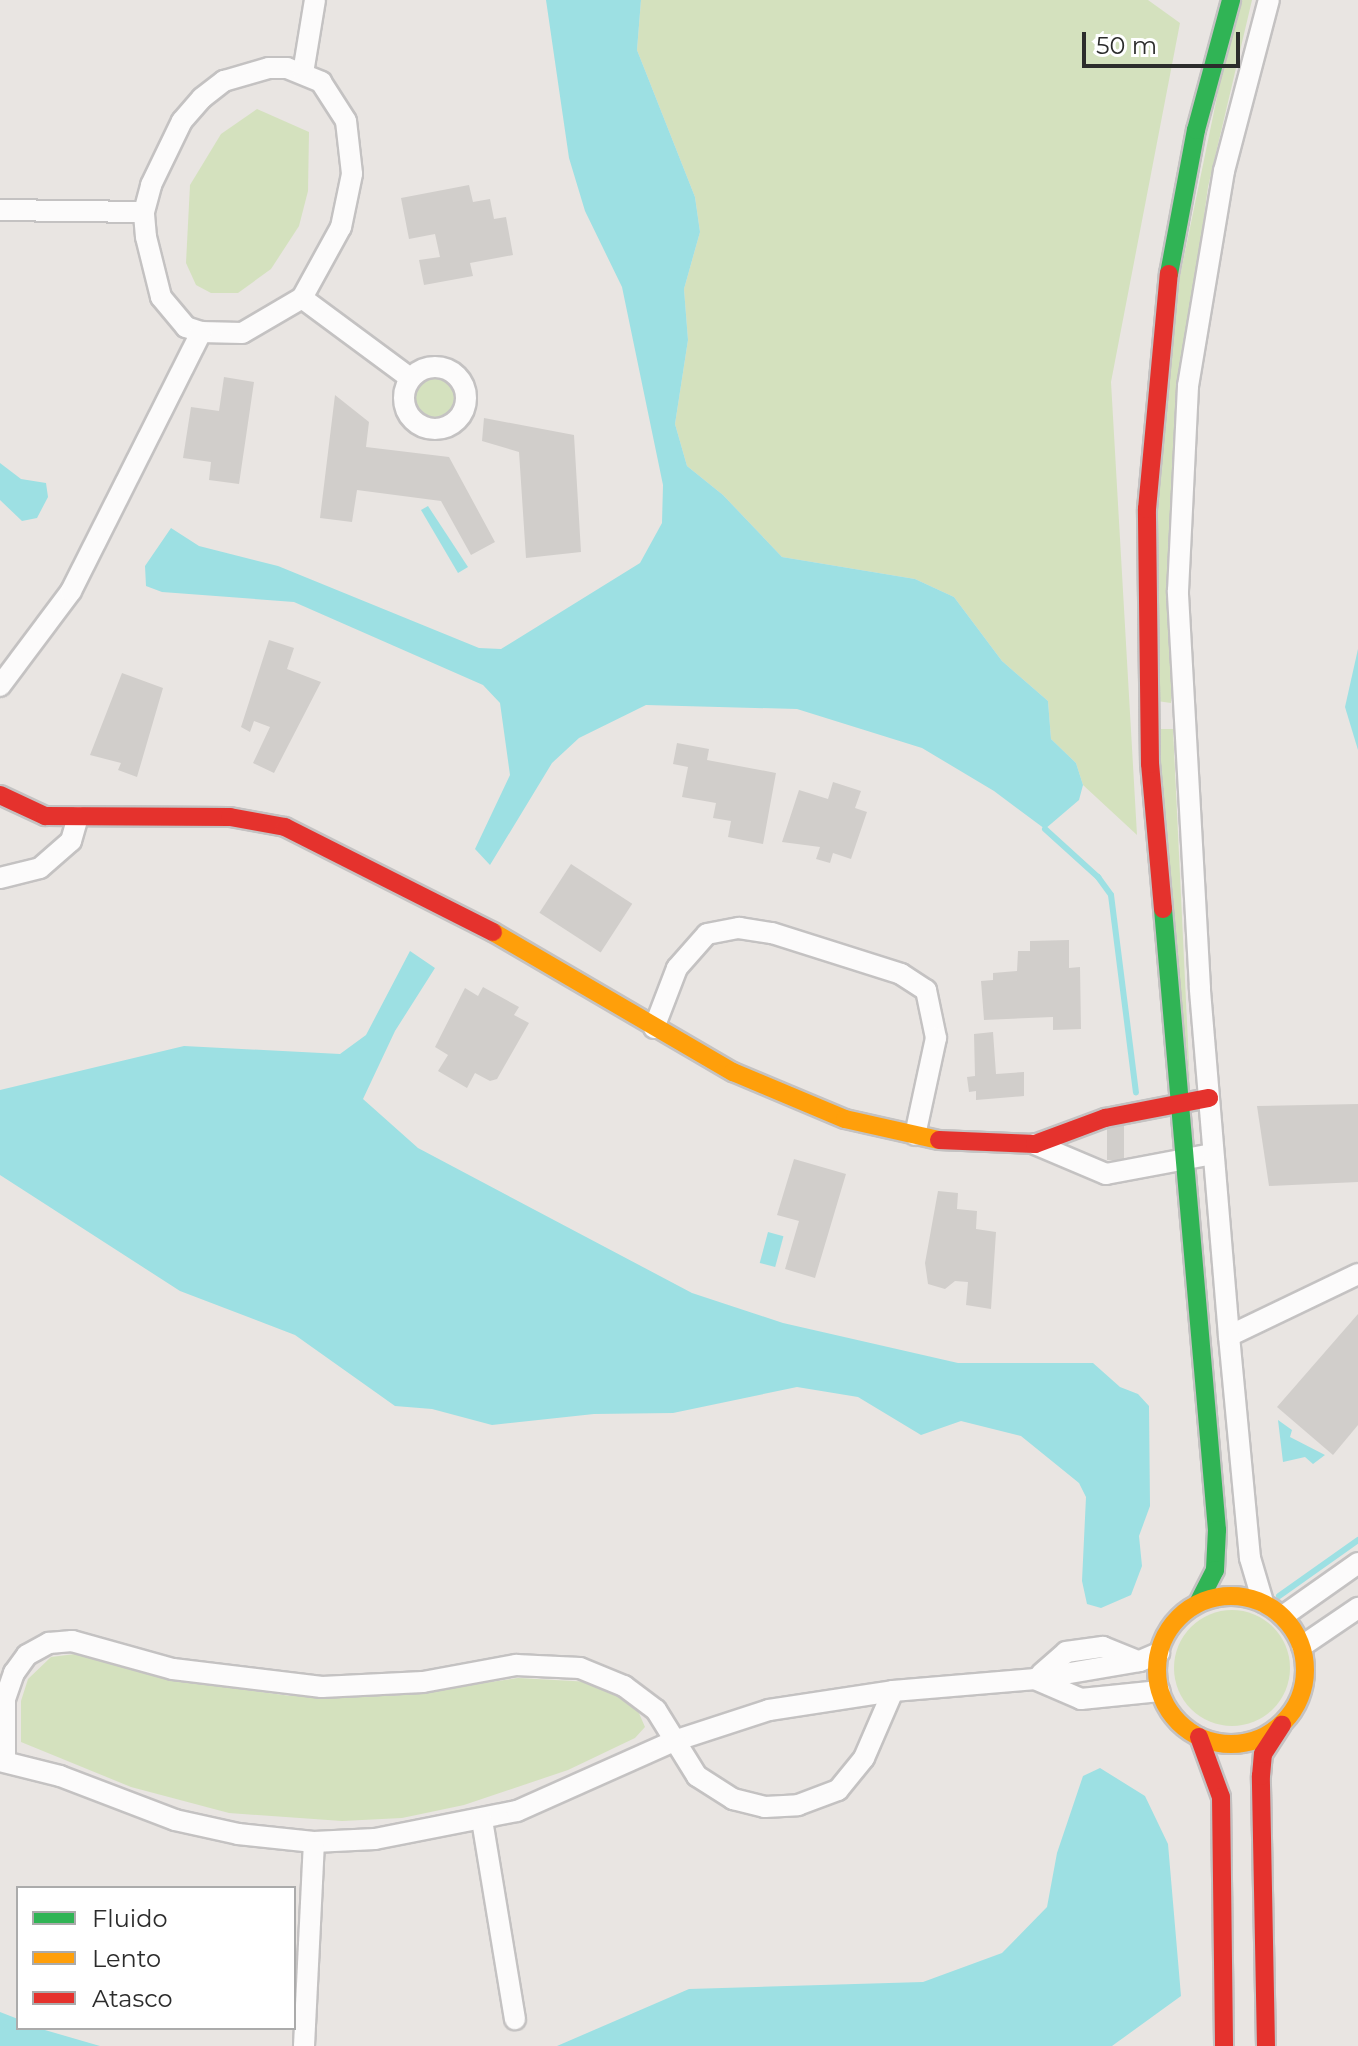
<!DOCTYPE html>
<style>
body{margin:0}
#map{position:relative;width:1358px;height:2046px;overflow:hidden;background:#e9e5e2;font-family:Montserrat,sans-serif}
div>[style]{position:absolute}
[style*='--x']{left:calc(var(--x)*1px);top:calc(var(--y)*1px);width:calc(var(--w)*1px);rotate:calc(var(--a)*1deg)}
.green>*{inset:0;background:#d4e1be}
.round{border-radius:50%}
.water>*{inset:0;background:#9de0e3;transform-origin:0 0}
.stream>*{height:6px;margin:-3px;padding:0 3px;transform-origin:3px;border-radius:3px;background:#9de0e3}
.building>*{inset:0;background:#d1cecb;transform-origin:0 0}
.roads{filter:drop-shadow(2px 0 #c4c2c2) drop-shadow(-2px 0 #c4c2c2) drop-shadow(0 2px #c4c2c2) drop-shadow(0 -2px #c4c2c2)}
.street>*{height:20px;margin:-10px;padding:0 10px;transform-origin:10px;border-radius:10px;background:#fcfbfb}
.street>.ring{margin:-10px;padding:0;box-sizing:content-box;background:none;border:20px solid #fcfbfb;border-radius:50%}
.fast>*{height:18px;margin:-9px;padding:0 9px;transform-origin:9px;border-radius:9px;background:#30b455}
.slow>*{height:18px;margin:-9px;padding:0 9px;transform-origin:9px;border-radius:9px;background:#ff9f0a}
.slow>.ring{margin:-9px;padding:0;box-sizing:content-box;background:none;border:18px solid #ff9f0a;border-radius:50%}
.jam>*{height:18px;margin:-9px;padding:0 9px;transform-origin:9px;border-radius:9px;background:#e5322d}
span{translate:-50% -50%;white-space:nowrap;text-align:center;line-height:1.15;-webkit-text-stroke:8px #fff;paint-order:stroke}
.legend{position:absolute;left:16px;top:1886px;width:280px;height:144px;box-sizing:border-box;background:#fff;border:2px solid #ababab;margin:0;padding:10px 14px;list-style:none;font-size:24px;color:#2c2c2c}
.legend li{display:flex;align-items:center;gap:16px;height:40px}
.legend b{width:40px;border:2px solid #ababab}
.scale{position:absolute;left:1082px;top:32px;width:158px;height:36px;box-sizing:border-box;border:4px solid #2c2c2c;border-top:0;padding-left:10px;font-size:24px;line-height:28px;white-space:nowrap;color:#2c2c2c;-webkit-text-stroke:6px #fff;paint-order:stroke}
</style>
<div id="map">
<div class="green">
<div style="clip-path:polygon(641px 0,1148px 0,1180px 23px,1111px 382px,1137px 835px,1083px 785px,1076px 763px,1051px 739px,1048px 701px,1002px 661px,954px 597px,915px 579px,782px 557px,723px 495px,687px 466px,675px 424px,688px 340px,684px 289px,700px 232px,695px 197px,637px 50px)"></div>
<div style="clip-path:polygon(1237px 0,1252px 0,1208px 187px,1175px 430px,1171px 703px,1157px 701px,1154px 528px,1166px 344px)"></div>
<div style="clip-path:polygon(257px 109px,309px 132px,308px 191px,299px 226px,271px 269px,238px 293px,211px 293px,196px 285px,186px 263px,190px 185px,221px 134px)"></div>
<div class="round" style="left:415px;top:378px;width:40px;height:40px"></div>
<div style="clip-path:polygon(1155px 729px,1173px 729px,1190px 1085px)"></div>
<div class="round" style="left:1174px;top:1610px;width:116px;height:116px"></div>
<div style="clip-path:polygon(75px 1654px,170px 1680px,291px 1696px,393px 1696px,518px 1678px,591px 1682px,635px 1704px,645px 1727px,635px 1738px,568px 1770px,464px 1805px,402px 1818px,342px 1821px,229px 1813px,131px 1787px,21px 1742px,21px 1701px,28px 1679px,51px 1657px)"></div>
</div>
<div class="water">
<div style="clip-path:polygon(546px 0,641px 0,637px 50px,695px 197px,700px 232px,684px 289px,688px 340px,675px 424px,687px 466px,723px 495px,782px 557px,915px 579px,954px 597px,1002px 661px,1048px 701px,1051px 739px,1076px 763px,1083px 785px,1079px 800px,1045px 829px,994px 791px,922px 748px,797px 709px,646px 705px,579px 738px,552px 763px,490px 865px,475px 849px,510px 775px,500px 703px,483px 685px,294px 602px,162px 592px,146px 586px,145px 566px,171px 528px,199px 546px,278px 566px,479px 648px,501px 649px,640px 563px,662px 523px,663px 485px,622px 287px,585px 211px,569px 158px)"></div>
<div style="clip-path:polygon(0 463px,21px 479px,46px 483px,48px 497px,37px 518px,22px 521px,0 500px)"></div>
<div style="clip-path:polygon(428px 506px,468px 567px,458px 573px,421px 510px)"></div>
<div style="clip-path:polygon(1358px 649px,1358px 750px,1345px 707px)"></div>
<div style="clip-path:polygon(410px 951px,435px 968px,395px 1031px,363px 1099px,418px 1148px,692px 1293px,783px 1323px,958px 1363px,1093px 1363px,1120px 1387px,1138px 1394px,1149px 1406px,1150px 1506px,1139px 1536px,1142px 1566px,1131px 1595px,1101px 1608px,1087px 1604px,1082px 1581px,1086px 1497px,1079px 1483px,1021px 1436px,961px 1421px,921px 1435px,858px 1397px,797px 1387px,673px 1413px,594px 1414px,492px 1425px,432px 1409px,395px 1406px,295px 1335px,180px 1291px,0 1175px,0 1090px,184px 1046px,340px 1054px,366px 1035px)"></div>
<div style="left:768px;top:1232px;width:16px;height:32px;rotate:15deg"></div>
<div style="clip-path:polygon(1278px 1420px,1292px 1430px,1290px 1437px,1325px 1455px,1313px 1464px,1305px 1457px,1283px 1462px)"></div>
<div style="clip-path:polygon(1100px 1768px,1145px 1796px,1168px 1844px,1181px 1996px,1112px 2046px,557px 2046px,689px 1989px,923px 1982px,1002px 1953px,1047px 1907px,1057px 1853px,1083px 1776px)"></div>
<div style="clip-path:polygon(0 2012px,18px 2019px,18px 2028px,38px 2028px,100px 2046px,0 2046px)"></div>
</div>
<div class="stream">
<div style="--x:1045;--y:829;--w:72;--a:42.2"></div>
<div style="--x:1098;--y:877;--w:22;--a:54"></div>
<div style="--x:1111;--y:895;--w:199;--a:82.8"></div>
<div style="--x:1279;--y:1596;--w:97;--a:-35.3"></div>
</div>
<div class="building">
<div style="clip-path:polygon(469px 185px,473px 202px,490px 199px,494px 219px,506px 217px,513px 255px,470px 263px,473px 276px,424px 285px,419px 260px,440px 257px,435px 234px,409px 239px,401px 198px)"></div>
<div style="clip-path:polygon(224px 377px,254px 382px,239px 484px,209px 480px,211px 462px,183px 458px,191px 407px,219px 411px)"></div>
<div style="clip-path:polygon(335px 395px,369px 422px,366px 447px,449px 457px,495px 542px,471px 555px,441px 501px,357px 490px,352px 522px,320px 518px)"></div>
<div style="clip-path:polygon(484px 418px,574px 435px,581px 552px,526px 558px,519px 452px,482px 441px)"></div>
<div style="clip-path:polygon(269px 640px,294px 648px,287px 669px,321px 682px,274px 773px,253px 763px,270px 727px,254px 721px,250px 732px,241px 727px)"></div>
<div style="clip-path:polygon(122px 673px,163px 688px,137px 777px,118px 770px,121px 763px,90px 755px)"></div>
<div style="clip-path:polygon(677px 743px,709px 749px,707px 760px,776px 773px,763px 844px,728px 837px,731px 821px,713px 818px,716px 803px,682px 797px,688px 767px,673px 764px)"></div>
<div style="clip-path:polygon(833px 782px,861px 791px,855px 808px,867px 812px,851px 859px,833px 853px,830px 863px,816px 859px,820px 847px,782px 842px,799px 790px,828px 799px)"></div>
<div style="left:571px;top:864px;width:73px;height:58px;rotate:33deg"></div>
<div style="clip-path:polygon(1069px 940px,1069px 968px,1080px 967px,1081px 1029px,1053px 1030px,1053px 1017px,984px 1020px,981px 981px,993px 980px,993px 973px,1017px 971px,1018px 951px,1030px 951px,1030px 941px)"></div>
<div style="clip-path:polygon(483px 987px,519px 1007px,514px 1015px,529px 1023px,497px 1079px,490px 1081px,475px 1073px,467px 1088px,438px 1071px,448px 1055px,435px 1047px,465px 988px,478px 996px)"></div>
<div style="clip-path:polygon(993px 1032px,996px 1074px,1024px 1072px,1024px 1096px,976px 1100px,976px 1091px,969px 1092px,967px 1077px,975px 1076px,974px 1034px)"></div>
<div style="clip-path:polygon(1358px 1104px,1358px 1182px,1269px 1186px,1257px 1106px)"></div>
<div style="left:1124px;top:1123px;width:37px;height:17px;rotate:90deg"></div>
<div style="clip-path:polygon(794px 1159px,846px 1174px,815px 1278px,785px 1269px,799px 1221px,777px 1215px)"></div>
<div style="clip-path:polygon(938px 1191px,958px 1193px,957px 1209px,977px 1211px,976px 1229px,996px 1232px,991px 1309px,966px 1305px,968px 1282px,955px 1281px,945px 1289px,928px 1284px,925px 1263px)"></div>
<div style="clip-path:polygon(1358px 1314px,1358px 1425px,1333px 1455px,1277px 1407px)"></div>
</div>
<div class="roads">
<div class="street">
<div style="--x:269;--y:68;--w:18;--a:0"></div>
<div style="--x:287;--y:68;--w:37;--a:22"></div>
<div style="--x:321;--y:82;--w:46;--a:57.3"></div>
<div style="--x:346;--y:121;--w:53;--a:83.5"></div>
<div style="--x:352;--y:174;--w:54;--a:101.7"></div>
<div style="--x:341;--y:227;--w:81;--a:118.8"></div>
<div style="--x:302;--y:298;--w:69;--a:149.7"></div>
<div style="--x:242;--y:333;--w:41;--a:-178.6"></div>
<div style="--x:201;--y:332;--w:16;--a:-162"></div>
<div style="--x:186;--y:327;--w:39;--a:-130"></div>
<div style="--x:161;--y:297;--w:62;--a:-104"></div>
<div style="--x:146;--y:237;--w:25;--a:-95"></div>
<div style="--x:144;--y:212;--w:28;--a:-75"></div>
<div style="--x:151;--y:185;--w:71;--a:-64.2"></div>
<div style="--x:182;--y:121;--w:30;--a:-49"></div>
<div style="--x:202;--y:98;--w:28;--a:-38"></div>
<div style="--x:224;--y:81;--w:47;--a:-16.1"></div>
<div style="--x:303;--y:73;--w:74;--a:-80.7"></div>
<div style="--x:0;--y:210;--w:144;--a:0.8"></div>
<div style="--x:302;--y:298;--w:134;--a:36.5"></div>
<div class="ring" style="left:404px;top:367px;width:42px;height:42px"></div>
<div style="--x:0;--y:686;--w:119;--a:-53.2"></div>
<div style="--x:71;--y:591;--w:290;--a:-63.3"></div>
<div style="--x:0;--y:878;--w:41;--a:-14"></div>
<div style="--x:40;--y:868;--w:41;--a:-41.1"></div>
<div style="--x:71;--y:841;--w:25;--a:-74"></div>
<div style="--x:654;--y:1028;--w:64;--a:-69"></div>
<div style="--x:677;--y:968;--w:45;--a:-48.6"></div>
<div style="--x:707;--y:934;--w:33;--a:-11"></div>
<div style="--x:739;--y:928;--w:33;--a:9"></div>
<div style="--x:772;--y:933;--w:135;--a:17.6"></div>
<div style="--x:901;--y:974;--w:30;--a:33"></div>
<div style="--x:926;--y:990;--w:49;--a:78.2"></div>
<div style="--x:936;--y:1038;--w:99;--a:102.2"></div>
<div style="--x:1035;--y:1144;--w:77;--a:22.9"></div>
<div style="--x:1106;--y:1174;--w:109;--a:-10.6"></div>
<div style="--x:1229;--y:1336;--w:143;--a:-25.7"></div>
<div style="--x:1263;--y:1602;--w:46;--a:-106.5"></div>
<div style="--x:1250;--y:1558;--w:223;--a:-95.4"></div>
<div style="--x:1229;--y:1336;--w:349;--a:-94.8"></div>
<div style="--x:1200;--y:988;--w:398;--a:-93.2"></div>
<div style="--x:1178;--y:591;--w:205;--a:-87.2"></div>
<div style="--x:1188;--y:386;--w:218;--a:-80.5"></div>
<div style="--x:1224;--y:171;--w:177;--a:-75.3"></div>
<div style="--x:1283;--y:1616;--w:92;--a:-35.2"></div>
<div style="--x:1302;--y:1646;--w:68;--a:-34.2"></div>
<div style="--x:1041;--y:1674;--w:33;--a:-41"></div>
<div style="--x:1066;--y:1652;--w:37;--a:-8"></div>
<div style="--x:1103;--y:1647;--w:38;--a:22"></div>
<div style="--x:1035;--y:1679;--w:50;--a:23.5"></div>
<div style="--x:1081;--y:1699;--w:79;--a:-5.8"></div>
<div style="--x:0;--y:1761;--w:62;--a:14"></div>
<div style="--x:60;--y:1776;--w:123;--a:20.9"></div>
<div style="--x:175;--y:1820;--w:65;--a:12.5"></div>
<div style="--x:238;--y:1834;--w:76;--a:6"></div>
<div style="--x:314;--y:1842;--w:61;--a:-2.8"></div>
<div style="--x:375;--y:1839;--w:145;--a:-11.2"></div>
<div style="--x:517;--y:1811;--w:172;--a:-24"></div>
<div style="--x:674;--y:1741;--w:100;--a:-18.1"></div>
<div style="--x:769;--y:1710;--w:125;--a:-8.7"></div>
<div style="--x:893;--y:1691;--w:143;--a:-4.8"></div>
<div style="--x:1035;--y:1679;--w:107;--a:-9.7"></div>
<div style="--x:1140;--y:1661;--w:21;--a:-23"></div>
<div style="--x:5;--y:1761;--w:62;--a:-90"></div>
<div style="--x:5;--y:1699;--w:28;--a:-71"></div>
<div style="--x:14;--y:1673;--w:22;--a:-54"></div>
<div style="--x:27;--y:1655;--w:25;--a:-29"></div>
<div style="--x:49;--y:1643;--w:23;--a:-5"></div>
<div style="--x:72;--y:1641;--w:105;--a:15.5"></div>
<div style="--x:173;--y:1669;--w:150;--a:6.9"></div>
<div style="--x:322;--y:1687;--w:101;--a:-2.8"></div>
<div style="--x:423;--y:1682;--w:95;--a:-10.4"></div>
<div style="--x:516;--y:1665;--w:64;--a:2.7"></div>
<div style="--x:580;--y:1668;--w:48;--a:22.2"></div>
<div style="--x:624;--y:1686;--w:40;--a:37"></div>
<div style="--x:656;--y:1710;--w:78;--a:58.2"></div>
<div style="--x:697;--y:1776;--w:43;--a:32.6"></div>
<div style="--x:733;--y:1799;--w:33;--a:14"></div>
<div style="--x:765;--y:1807;--w:33;--a:-3"></div>
<div style="--x:798;--y:1805;--w:43;--a:-20.6"></div>
<div style="--x:838;--y:1790;--w:41;--a:-50.9"></div>
<div style="--x:864;--y:1758;--w:73;--a:-66.6"></div>
<div style="--x:482;--y:1820;--w:202;--a:80.6"></div>
<div style="--x:304;--y:2046;--w:204;--a:-87.2"></div>
</div>
<div class="fast">
<div style="--x:1169;--y:274;--w:147;--a:-79.4"></div>
<div style="--x:1196;--y:130;--w:135;--a:-74.9"></div>
<div style="--x:1163;--y:909;--w:623;--a:85.03"></div>
<div style="--x:1217;--y:1530;--w:40;--a:92.9"></div>
<div style="--x:1215;--y:1570;--w:36;--a:117"></div>
</div>
<div class="slow">
<div style="--x:493;--y:932;--w:278;--a:30.3"></div>
<div style="--x:733;--y:1072;--w:121;--a:22.8"></div>
<div style="--x:845;--y:1119;--w:96;--a:12.6"></div>
<div class="ring" style="left:1157px;top:1596px;width:130px;height:130px"></div>
</div>
<div class="jam">
<div style="--x:0;--y:795;--w:50;--a:25"></div>
<div style="--x:45;--y:816;--w:185;--a:0.3"></div>
<div style="--x:230;--y:817;--w:56;--a:10.3"></div>
<div style="--x:285;--y:827;--w:233;--a:26.8"></div>
<div style="--x:1163;--y:909;--w:146;--a:-95.1"></div>
<div style="--x:1150;--y:764;--w:255;--a:-90.7"></div>
<div style="--x:1147;--y:509;--w:236;--a:-84.7"></div>
<div style="--x:939;--y:1140;--w:96;--a:2.4"></div>
<div style="--x:1035;--y:1144;--w:75;--a:-20.4"></div>
<div style="--x:1105;--y:1118;--w:106;--a:-10.9"></div>
<div style="--x:1199;--y:1737;--w:64;--a:69.9"></div>
<div style="--x:1221;--y:1797;--w:249;--a:89.3"></div>
<div style="--x:1266;--y:2046;--w:270;--a:-91.1"></div>
<div style="--x:1261;--y:1776;--w:22;--a:-85"></div>
<div style="--x:1263;--y:1754;--w:35;--a:-57"></div>
</div>
</div>
<ul class="legend">
<li><b style="height:10px;background:#30b455"></b>Fluido</li>
<li><b style="height:10px;background:#ff9f0a"></b>Lento</li>
<li><b style="height:10px;background:#e5322d"></b>Atasco</li>
</ul>
<div class="scale">50 m</div>
</div>
